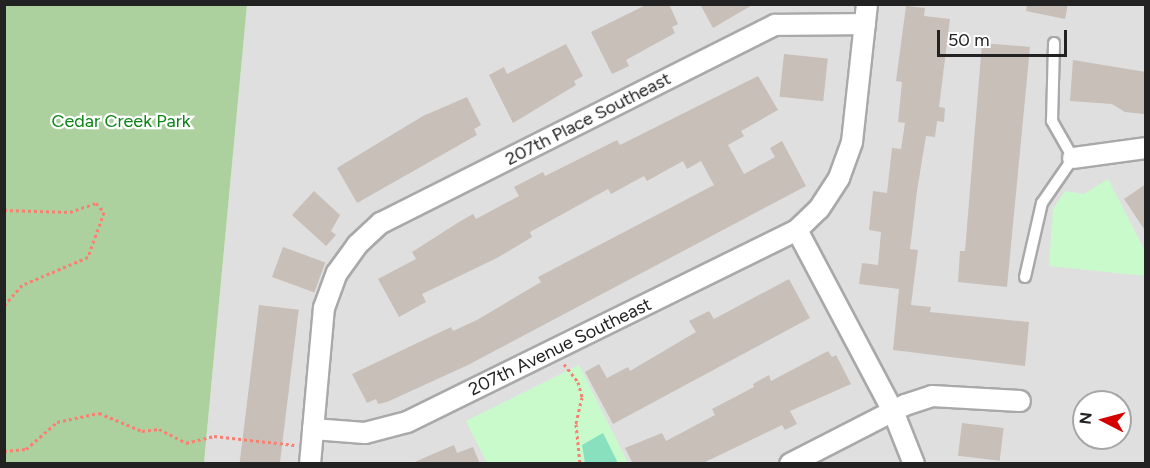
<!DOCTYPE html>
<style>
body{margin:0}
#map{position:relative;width:1150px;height:468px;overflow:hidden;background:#f2efe9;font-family:Figtree,sans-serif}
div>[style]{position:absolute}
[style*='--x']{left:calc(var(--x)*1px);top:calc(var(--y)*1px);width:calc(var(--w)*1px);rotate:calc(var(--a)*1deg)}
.residential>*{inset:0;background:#e0dfdf}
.forest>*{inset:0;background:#add19e}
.park>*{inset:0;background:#c8facc}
.pitch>*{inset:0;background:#88e0be}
.building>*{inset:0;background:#c7bfb8;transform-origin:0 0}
.path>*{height:3px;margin-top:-1.5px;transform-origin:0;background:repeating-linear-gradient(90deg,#fa8072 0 3px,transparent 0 6px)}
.roads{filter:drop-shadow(2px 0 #a9a9a9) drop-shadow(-2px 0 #a9a9a9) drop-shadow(0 2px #a9a9a9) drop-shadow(0 -2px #a9a9a9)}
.service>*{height:10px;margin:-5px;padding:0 5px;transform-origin:5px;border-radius:5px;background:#fff}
.minor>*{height:20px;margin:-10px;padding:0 10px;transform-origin:10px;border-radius:10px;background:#fff}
span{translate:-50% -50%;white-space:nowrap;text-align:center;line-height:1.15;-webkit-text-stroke:4.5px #fff;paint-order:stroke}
.street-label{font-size:18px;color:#222}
.park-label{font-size:18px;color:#0c8416}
.frame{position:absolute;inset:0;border:6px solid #222;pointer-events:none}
.north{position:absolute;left:1072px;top:390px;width:60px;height:60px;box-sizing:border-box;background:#fff;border:2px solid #a7a7a7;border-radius:50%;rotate:276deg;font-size:16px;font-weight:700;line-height:24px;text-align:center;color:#222}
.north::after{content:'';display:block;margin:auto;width:21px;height:27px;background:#d40000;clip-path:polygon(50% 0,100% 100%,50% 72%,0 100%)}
.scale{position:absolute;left:937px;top:30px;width:130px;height:27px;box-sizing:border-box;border:3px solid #222;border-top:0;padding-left:8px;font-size:18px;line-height:21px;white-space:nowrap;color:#222;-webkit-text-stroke:4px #fff;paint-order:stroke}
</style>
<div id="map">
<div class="residential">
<div style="clip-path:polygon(evenodd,247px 5px,1145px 5px,1145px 463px,204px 464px,247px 5px,1084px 402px,1120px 402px,1120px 438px,1084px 438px,1084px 402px)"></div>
</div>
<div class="forest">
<div style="clip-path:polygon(4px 5px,247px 5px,204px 463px,5px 463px)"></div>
</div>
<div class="park">
<div style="clip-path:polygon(1108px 179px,1145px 251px,1145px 276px,1049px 266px,1053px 209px,1065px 191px,1084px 194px)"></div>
<div style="clip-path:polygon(579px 365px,628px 463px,487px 463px,466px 421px)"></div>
</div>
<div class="pitch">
<div style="clip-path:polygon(603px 433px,618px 463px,585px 463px,582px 445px)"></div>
</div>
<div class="building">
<div style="clip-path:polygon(648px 4px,669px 4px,678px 24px,672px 27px,675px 33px,626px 60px,629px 66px,612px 74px,591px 32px)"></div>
<div style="clip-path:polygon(700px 4px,754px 4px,713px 28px)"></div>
<div style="clip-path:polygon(1027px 4px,1068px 4px,1065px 19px,1026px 11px)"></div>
<div style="clip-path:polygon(906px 6px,925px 8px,924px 16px,950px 19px,939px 107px,945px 108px,944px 122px,937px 121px,935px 137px,926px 136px,917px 191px,910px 249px,918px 250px,911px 305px,931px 307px,930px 312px,1029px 322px,1025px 366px,893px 350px,899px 289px,859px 284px,862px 263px,878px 265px,881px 232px,869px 230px,873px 191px,887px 193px,892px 148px,901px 149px,905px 123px,898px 122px,902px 82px,896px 81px)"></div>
<div style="clip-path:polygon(982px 43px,1030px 47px,1007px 287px,958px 282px,960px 251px,965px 251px)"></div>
<div style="clip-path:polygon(566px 44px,583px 76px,574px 81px,576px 85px,513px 123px,489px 75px,504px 67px,507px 74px)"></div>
<div style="left:784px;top:54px;width:44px;height:43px;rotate:6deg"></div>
<div style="clip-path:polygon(1073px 60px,1146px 72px,1144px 114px,1125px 112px,1112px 104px,1070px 101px)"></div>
<div style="clip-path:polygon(758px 76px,778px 110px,741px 131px,744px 136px,728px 145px,744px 174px,775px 157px,770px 148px,782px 141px,806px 186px,468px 365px,387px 402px,378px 404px,376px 399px,367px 403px,352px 374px,451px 327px,453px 331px,477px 320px,541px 282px,538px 277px,714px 185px,701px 161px,687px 169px,683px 161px,647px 181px,644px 176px,611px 194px,608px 189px,530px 232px,532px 237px,497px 258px,422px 294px,426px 302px,399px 317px,378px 279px,416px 259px,412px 252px,459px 222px,473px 214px,476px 219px,519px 196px,514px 187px,543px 172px,545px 176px,617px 140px,620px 145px)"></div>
<div style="clip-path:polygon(467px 97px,481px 125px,474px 129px,477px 135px,357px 203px,337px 168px,423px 116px)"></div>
<div style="clip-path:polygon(1146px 184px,1146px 232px,1124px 199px)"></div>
<div style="clip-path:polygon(314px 191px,340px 215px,331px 231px,336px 235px,326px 246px,292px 215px)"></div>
<div style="left:283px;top:247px;width:45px;height:32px;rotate:20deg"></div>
<div style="clip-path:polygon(789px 279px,810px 318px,613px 424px,585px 372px,599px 364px,607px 378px,628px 367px,630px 371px,696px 332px,689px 321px,709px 311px,714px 319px)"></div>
<div style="left:259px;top:305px;width:40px;height:160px;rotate:7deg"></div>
<div style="clip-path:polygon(828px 351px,832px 357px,836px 355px,851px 384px,790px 411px,797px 424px,785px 430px,782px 425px,701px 464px,633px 464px,625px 448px,662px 433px,666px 441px,715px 415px,712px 409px,754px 387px,753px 384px,769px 375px,771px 381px)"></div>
<div style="left:962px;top:423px;width:42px;height:33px;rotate:7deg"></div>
<div style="clip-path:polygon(454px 445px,457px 453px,473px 447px,480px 464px,410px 464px)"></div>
</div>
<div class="path">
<div style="--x:4;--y:210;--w:66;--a:1.7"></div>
<div style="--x:70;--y:212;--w:28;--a:-19"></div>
<div style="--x:96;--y:203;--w:12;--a:48"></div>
<div style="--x:104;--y:212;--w:48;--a:109.6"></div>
<div style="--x:88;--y:257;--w:72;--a:157"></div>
<div style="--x:22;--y:285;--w:28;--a:131"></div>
<div style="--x:564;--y:364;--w:23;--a:52"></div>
<div style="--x:578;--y:382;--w:16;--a:75"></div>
<div style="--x:582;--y:397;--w:28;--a:103"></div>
<div style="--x:576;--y:424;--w:40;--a:84.3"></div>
<div style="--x:4;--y:451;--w:22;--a:-5"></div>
<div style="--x:26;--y:449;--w:41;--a:-41.1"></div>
<div style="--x:57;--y:422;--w:43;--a:-12.1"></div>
<div style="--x:99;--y:413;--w:47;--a:22.7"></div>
<div style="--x:142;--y:431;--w:17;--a:-7"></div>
<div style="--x:159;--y:429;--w:30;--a:27"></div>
<div style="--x:186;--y:443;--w:29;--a:-14"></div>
<div style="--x:214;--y:436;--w:81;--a:6.3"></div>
</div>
<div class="roads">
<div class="service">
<div style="--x:1025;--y:277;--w:76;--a:-77.1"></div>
<div style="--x:1042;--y:203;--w:55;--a:-55.4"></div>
<div style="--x:1073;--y:158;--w:43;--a:-119.6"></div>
<div style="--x:1052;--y:121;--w:78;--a:-88.5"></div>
</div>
<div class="minor">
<div style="--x:1073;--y:158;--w:74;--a:-7.8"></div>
<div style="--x:797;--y:230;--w:205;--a:62.1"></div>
<div style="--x:893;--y:411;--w:57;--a:68.4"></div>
<div style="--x:313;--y:429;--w:52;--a:4.4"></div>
<div style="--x:365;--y:433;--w:43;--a:-14.7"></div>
<div style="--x:407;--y:422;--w:435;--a:-26.2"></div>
<div style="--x:797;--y:230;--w:30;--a:-44"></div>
<div style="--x:819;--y:209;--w:37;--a:-57"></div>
<div style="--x:839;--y:178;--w:38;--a:-70"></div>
<div style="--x:852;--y:142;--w:139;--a:-83.8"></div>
<div style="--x:310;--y:464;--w:157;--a:-84.9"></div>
<div style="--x:324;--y:308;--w:37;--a:-70"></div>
<div style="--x:337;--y:273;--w:34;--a:-54"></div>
<div style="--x:357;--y:245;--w:33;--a:-43"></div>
<div style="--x:381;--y:223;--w:441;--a:-26.7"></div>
<div style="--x:775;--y:25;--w:90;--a:-0.6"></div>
<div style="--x:790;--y:464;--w:129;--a:-27.2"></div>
<div style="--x:905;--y:405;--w:28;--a:-18"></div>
<div style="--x:932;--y:396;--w:88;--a:3.3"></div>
</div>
</div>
<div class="street-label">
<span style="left:588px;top:119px;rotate:-27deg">207th Place Southeast</span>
<span style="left:560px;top:347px;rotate:-26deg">207th Avenue Southeast</span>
</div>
<div class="park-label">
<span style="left:121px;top:121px">Cedar Creek Park</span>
</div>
<div class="frame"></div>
<div class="north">N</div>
<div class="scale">50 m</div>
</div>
